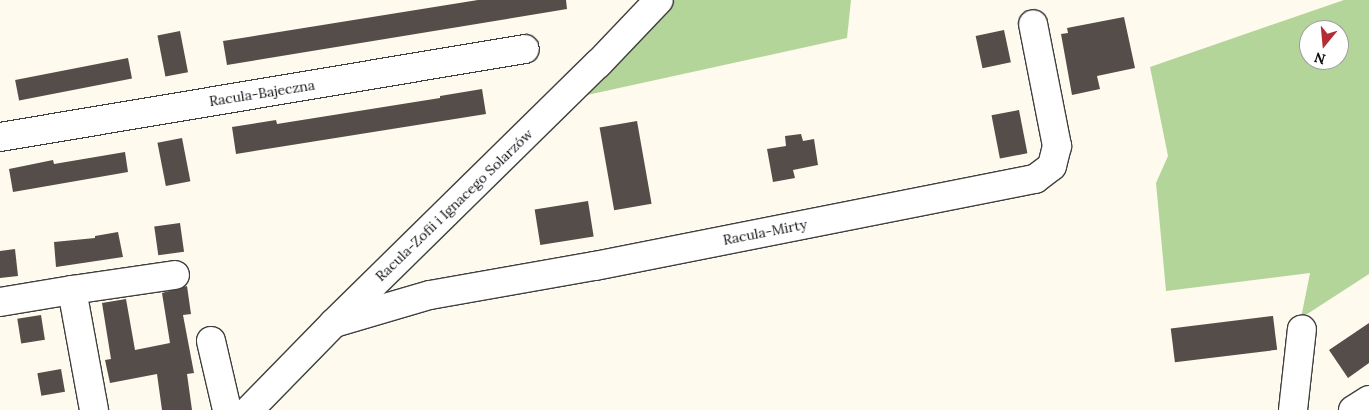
<!DOCTYPE html>
<meta charset="utf-8">
<style>
body{margin:0}
#map{position:relative;width:1369px;height:410px;overflow:hidden;background:#fefaed;font-family:Lora,serif}
div>[style]{position:absolute}
[style*='--x']{left:calc(var(--x)*1px);top:calc(var(--y)*1px);width:calc(var(--w)*1px);rotate:calc(var(--a)*1deg)}
.forest>*{inset:0;background:#b4d599}
.building>*{inset:0;background:#544d49;transform-origin:0 0}
.roads{filter:drop-shadow(1px 0 #3f3f3f) drop-shadow(-1px 0 #3f3f3f) drop-shadow(0 1px #3f3f3f) drop-shadow(0 -1px #3f3f3f)}
.minor>*{height:28px;margin:-14px;padding:0 14px;transform-origin:14px;border-radius:14px;background:#fff}
span{translate:-50% -50%;white-space:nowrap;text-align:center;line-height:1.15;-webkit-text-stroke:5px #fff;paint-order:stroke}
.street-label{font-size:14px;color:#0c0c0c}
.north{position:absolute;left:1299px;top:20px;width:50px;height:50px;box-sizing:border-box;background:#fff;border:1px solid #9e9e9e;border-radius:50%;rotate:197deg;font-size:14px;font-weight:700;line-height:20px;text-align:center;color:#0c0c0c}
.north::after{content:'';display:block;margin:auto;width:18px;height:22px;background:#b22e34;clip-path:polygon(50% 0,100% 100%,50% 72%,0 100%)}
</style>
<div id="map">
<div class="forest">
<div style="clip-path:polygon(675px 0,851px 0,847px 38px,578px 97px)"></div>
<div style="clip-path:polygon(evenodd,1344px 0,1369px 0,1369px 274px,1301px 318px,1310px 273px,1166px 291px,1156px 183px,1168px 156px,1150px 67px,1344px 0,1309px 30px,1339px 30px,1339px 60px,1309px 60px,1309px 30px)"></div>
</div>
<div class="building">
<div style="clip-path:polygon(478px 0,566px 0,567px 9px,227px 65px,223px 41px)"></div>
<div style="clip-path:polygon(1124px 17px,1135px 68px,1097px 76px,1100px 89px,1072px 95px,1061px 34px,1068px 33px,1067px 28px)"></div>
<div style="left:1004px;top:30px;width:33px;height:29px;rotate:78deg"></div>
<div style="left:180px;top:31px;width:42px;height:23px;rotate:79deg"></div>
<div style="left:128px;top:58px;width:21px;height:115px;rotate:79deg"></div>
<div style="clip-path:polygon(482px 89px,486px 114px,236px 154px,232px 127px,276px 120px,277px 124px,440px 98px,440px 96px)"></div>
<div style="left:1019px;top:110px;width:44px;height:28px;rotate:79deg"></div>
<div style="left:637px;top:121px;width:84px;height:38px;rotate:80deg"></div>
<div style="clip-path:polygon(801px 134px,803px 141px,814px 139px,818px 165px,793px 170px,795px 178px,773px 182px,767px 149px,786px 146px,785px 136px)"></div>
<div style="left:182px;top:138px;width:44px;height:25px;rotate:79deg"></div>
<div style="clip-path:polygon(125px 152px,128px 172px,13px 192px,9px 169px,53px 160px,54px 164px)"></div>
<div style="left:588px;top:201px;width:36px;height:54px;rotate:81deg"></div>
<div style="left:180px;top:223px;width:29px;height:26px;rotate:82deg"></div>
<div style="clip-path:polygon(118px 232px,123px 257px,56px 267px,54px 242px,95px 238px,95px 236px)"></div>
<div style="clip-path:polygon(15px 249px,18px 276px,0 278px,0 251px)"></div>
<div style="clip-path:polygon(187px 286px,191px 314px,183px 315px,194px 373px,187px 374px,192px 410px,162px 410px,157px 374px,110px 383px,105px 360px,111px 359px,102px 303px,126px 299px,135px 350px,170px 343px,162px 293px)"></div>
<div style="left:41px;top:315px;width:25px;height:24px;rotate:81deg"></div>
<div style="left:1273px;top:316px;width:34px;height:103px;rotate:83deg"></div>
<div style="clip-path:polygon(1369px 323px,1369px 363px,1348px 378px,1329px 350px)"></div>
<div style="left:61px;top:369px;width:23px;height:24px;rotate:80deg"></div>
</div>
<div class="roads">
<div class="minor">
<div style="--x:0;--y:137;--w:532;--a:-9.52"></div>
<div style="--x:72;--y:290;--w:104;--a:-8.3"></div>
<div style="--x:0;--y:302;--w:73;--a:-9.5"></div>
<div style="--x:72;--y:290;--w:122;--a:79.6"></div>
<div style="--x:334;--y:323;--w:100;--a:-16.3"></div>
<div style="--x:430;--y:295;--w:168;--a:-10"></div>
<div style="--x:595;--y:266;--w:449;--a:-11.2"></div>
<div style="--x:1035;--y:179;--w:21;--a:-37"></div>
<div style="--x:1052;--y:166;--w:21;--a:-76"></div>
<div style="--x:1057;--y:146;--w:124;--a:-101.1"></div>
<div style="--x:211;--y:341;--w:71;--a:76.9"></div>
<div style="--x:249;--y:410;--w:122;--a:-45.7"></div>
<div style="--x:334;--y:323;--w:370;--a:-44.5"></div>
<div style="--x:598;--y:64;--w:88;--a:-46.4"></div>
<div style="--x:1293;--y:410;--w:81;--a:-83.7"></div>
<div style="--x:1353;--y:410;--w:19;--a:-32"></div>
</div>
</div>
<div class="street-label">
<span style="left:262px;top:93px;rotate:-9deg">Racula-Bajeczna</span>
<span style="left:454px;top:205px;rotate:-44deg">Racula-Zofii i Ignacego Solarzów</span>
<span style="left:765px;top:232px;rotate:-11deg">Racula-Mirty</span>
</div>
<div class="north">N</div>
</div>
